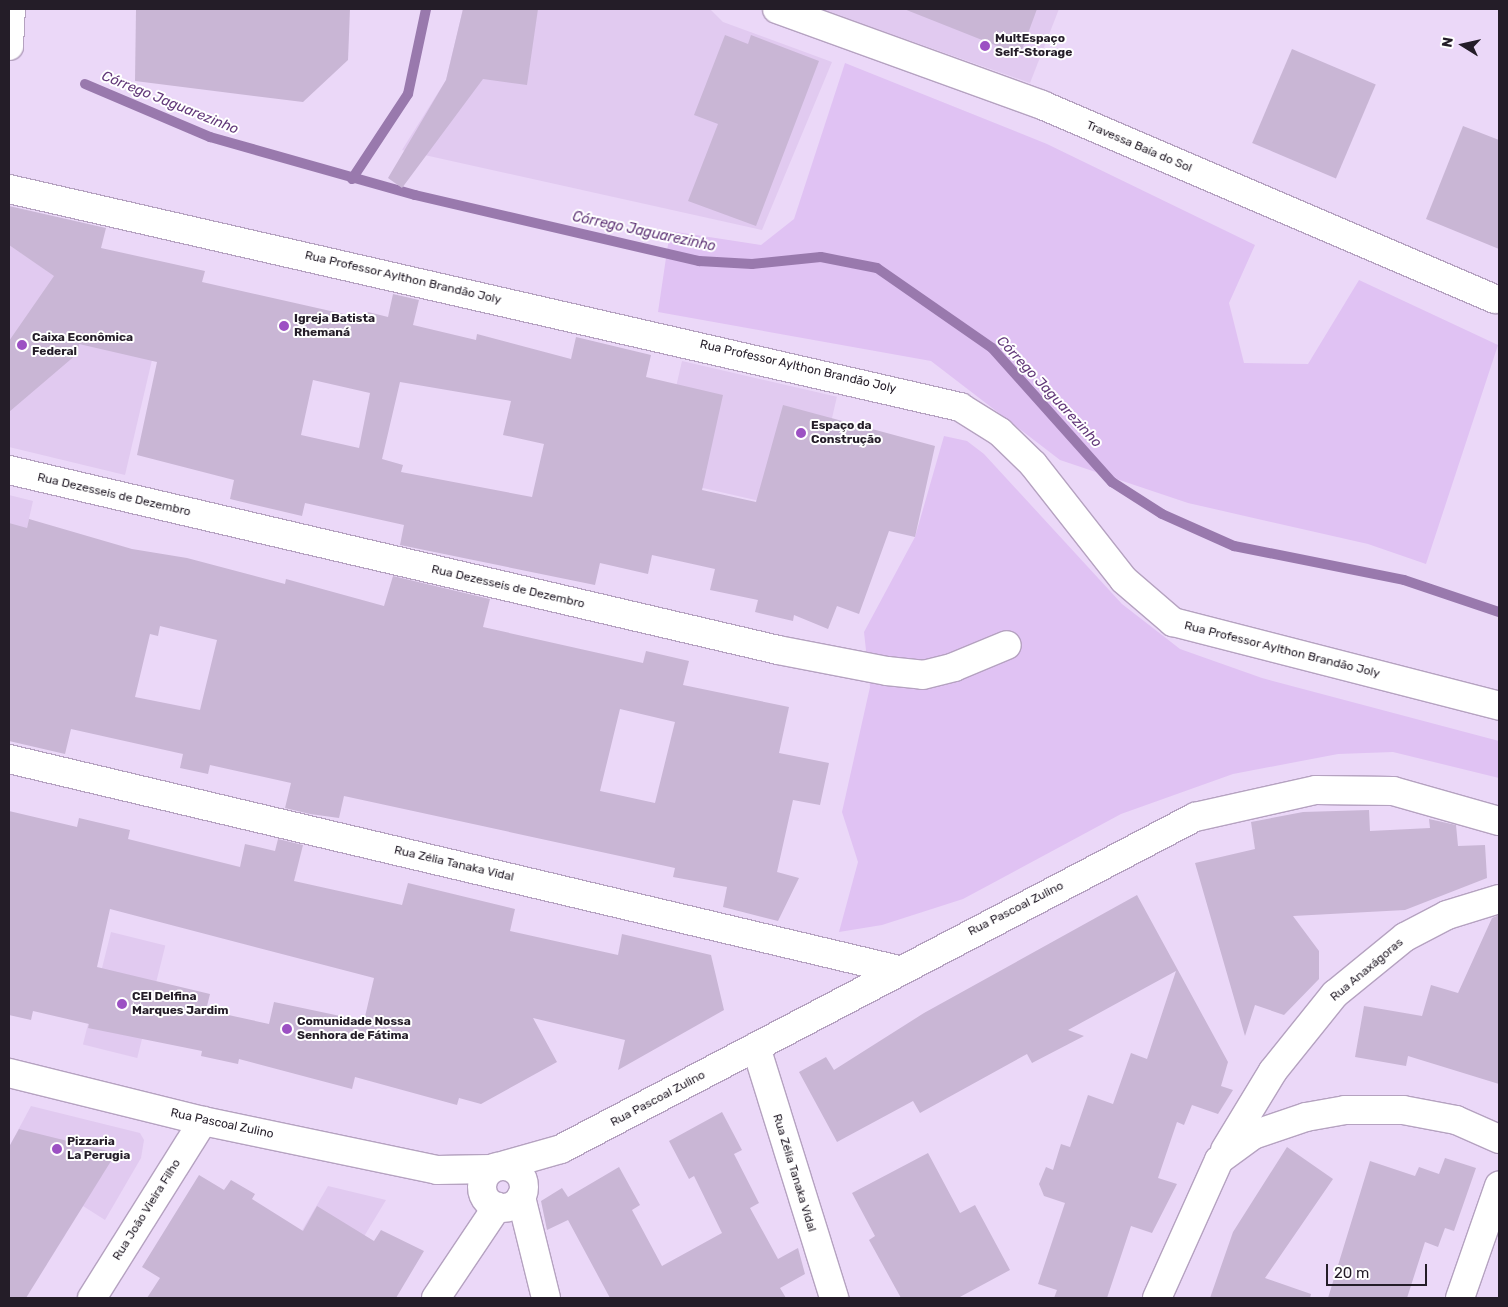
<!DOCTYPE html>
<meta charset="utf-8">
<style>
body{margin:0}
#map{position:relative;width:1508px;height:1307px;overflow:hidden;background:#ebd8f8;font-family:Rubik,sans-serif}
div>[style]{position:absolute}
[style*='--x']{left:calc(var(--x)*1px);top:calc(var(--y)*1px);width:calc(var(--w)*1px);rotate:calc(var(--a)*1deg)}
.built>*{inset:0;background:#e1caf0;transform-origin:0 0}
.green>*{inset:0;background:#e0c2f3}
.stream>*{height:10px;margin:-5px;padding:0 5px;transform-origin:5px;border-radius:5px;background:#9979ad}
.building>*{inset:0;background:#c9b6d5;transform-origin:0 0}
.roads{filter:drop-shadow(1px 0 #b5a2c0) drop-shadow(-1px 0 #b5a2c0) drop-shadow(0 1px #b5a2c0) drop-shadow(0 -1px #b5a2c0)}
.street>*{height:28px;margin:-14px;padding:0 14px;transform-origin:14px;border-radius:14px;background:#fff}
.street>.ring{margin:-14px;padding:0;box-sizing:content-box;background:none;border:28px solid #fff;border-radius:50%}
.secondary>*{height:28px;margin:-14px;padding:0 14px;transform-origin:14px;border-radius:14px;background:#fff}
.dots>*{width:14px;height:14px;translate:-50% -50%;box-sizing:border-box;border:2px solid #fff;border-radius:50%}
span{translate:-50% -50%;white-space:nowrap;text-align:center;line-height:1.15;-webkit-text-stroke:4px #fff;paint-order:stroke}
.poi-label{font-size:12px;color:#241d28;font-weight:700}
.left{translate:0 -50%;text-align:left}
.street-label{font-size:12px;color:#241d28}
.water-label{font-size:14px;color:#623879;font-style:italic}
.frame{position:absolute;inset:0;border:10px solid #241d28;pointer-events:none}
.north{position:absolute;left:1438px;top:20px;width:50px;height:50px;-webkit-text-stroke:4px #fff;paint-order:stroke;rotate:280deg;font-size:14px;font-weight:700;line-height:20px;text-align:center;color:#241d28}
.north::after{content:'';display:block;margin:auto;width:18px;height:22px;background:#241d28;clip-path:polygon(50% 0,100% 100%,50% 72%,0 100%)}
.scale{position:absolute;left:1326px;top:1264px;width:101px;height:22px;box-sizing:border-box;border:2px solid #241d28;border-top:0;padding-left:6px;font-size:15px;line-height:18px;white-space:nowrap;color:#241d28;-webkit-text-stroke:4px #fff;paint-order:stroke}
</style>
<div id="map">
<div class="built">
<div style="clip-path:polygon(463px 9px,710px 9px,723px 22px,832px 62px,762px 230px,402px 150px,446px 80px)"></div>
<div style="clip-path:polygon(820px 9px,1059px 9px,1030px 83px)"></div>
<div style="clip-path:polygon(9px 245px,89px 299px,152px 360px,125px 475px,9px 447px)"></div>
<div style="left:682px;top:361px;width:159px;height:119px;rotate:13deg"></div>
<div style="clip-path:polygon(9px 495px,33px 501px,9px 607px)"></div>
<div style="left:111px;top:932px;width:56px;height:116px;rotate:14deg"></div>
<div style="clip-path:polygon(31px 1106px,140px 1133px,144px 1140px,141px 1158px,105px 1220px,9px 1159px,9px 1147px)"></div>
<div style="clip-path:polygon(328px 1186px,386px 1200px,327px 1298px,297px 1298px,272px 1282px)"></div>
</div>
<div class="green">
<div style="clip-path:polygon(845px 63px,1047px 144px,1255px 245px,1229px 303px,1244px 363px,1308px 364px,1359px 280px,1498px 345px,1426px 564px,1368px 544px,1188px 503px,1060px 460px,931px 361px,658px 312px,670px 231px,761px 245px,794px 219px)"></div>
<div style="clip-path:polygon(944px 436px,967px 441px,984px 454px,1122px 604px,1180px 649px,1262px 678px,1499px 741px,1499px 778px,1393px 752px,1338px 754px,1233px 774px,1121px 814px,963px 899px,882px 925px,839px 932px,858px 862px,842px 812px,870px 687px,864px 632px,915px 537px)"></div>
</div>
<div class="stream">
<div style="--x:85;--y:84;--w:136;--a:23"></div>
<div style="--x:210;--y:137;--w:213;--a:15.8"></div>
<div style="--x:415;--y:195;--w:292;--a:13.1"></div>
<div style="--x:699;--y:261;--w:53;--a:3.2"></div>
<div style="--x:752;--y:264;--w:69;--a:-5.8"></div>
<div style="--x:821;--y:257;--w:57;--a:11.1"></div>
<div style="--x:877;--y:268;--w:140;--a:34.8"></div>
<div style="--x:992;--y:348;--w:180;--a:48.2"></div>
<div style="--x:1112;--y:482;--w:59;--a:32.6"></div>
<div style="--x:1162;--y:514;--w:79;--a:24"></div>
<div style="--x:1234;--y:546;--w:173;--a:11.3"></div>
<div style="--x:1404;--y:580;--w:100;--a:18.6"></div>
<div style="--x:352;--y:179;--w:102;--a:-56.6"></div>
<div style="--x:408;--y:94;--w:87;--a:-78"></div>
</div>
<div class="building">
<div style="clip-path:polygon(136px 9px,350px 9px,348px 60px,303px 102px,135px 81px)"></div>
<div style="clip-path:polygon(463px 9px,538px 9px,527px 85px,483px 79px,402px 188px,388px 178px,446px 80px)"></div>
<div style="clip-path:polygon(904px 9px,1037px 9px,1020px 55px)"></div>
<div style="clip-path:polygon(725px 35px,748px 44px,751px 35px,819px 61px,756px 226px,688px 201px,718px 124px,694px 115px)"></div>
<div style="left:1292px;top:49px;width:91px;height:102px;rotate:23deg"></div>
<div style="clip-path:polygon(1463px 126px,1499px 140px,1499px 249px,1426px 219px)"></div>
<div style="clip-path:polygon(evenodd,9px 206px,106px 228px,101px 248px,205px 271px,202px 282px,366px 319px,368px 312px,388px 317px,393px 294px,419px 300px,413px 325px,476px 340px,477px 334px,571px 359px,576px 337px,651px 355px,646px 377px,723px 395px,702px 490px,756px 502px,783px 405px,935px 446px,915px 537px,889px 531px,859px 614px,837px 606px,828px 629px,794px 615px,793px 621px,755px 612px,758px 600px,710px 590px,715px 569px,652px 555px,648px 574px,600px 563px,595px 585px,400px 545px,404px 525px,305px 503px,302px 516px,230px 499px,234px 480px,137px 455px,157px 362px,79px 344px,77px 354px,9px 412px,9px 341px,54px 276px,9px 245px,9px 206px,313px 380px,370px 393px,359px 448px,301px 435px,313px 380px,9px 206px,400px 382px,511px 401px,503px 435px,544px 444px,532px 497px,401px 472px,403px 465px,382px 459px,400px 382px)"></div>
<div style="clip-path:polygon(evenodd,29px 519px,132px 549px,187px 558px,285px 584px,286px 579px,384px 606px,393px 576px,490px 599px,483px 627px,643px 663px,646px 651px,689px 661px,683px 685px,789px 707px,779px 753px,829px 763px,820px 805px,793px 800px,777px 872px,799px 878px,778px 921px,723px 907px,727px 887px,673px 877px,675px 868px,344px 796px,339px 818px,310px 814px,285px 808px,291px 783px,210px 765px,208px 774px,180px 768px,183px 754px,71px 729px,65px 754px,9px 741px,9px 523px,27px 528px,29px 519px,160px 626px,217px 640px,200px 710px,135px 697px,150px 634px,158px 636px,160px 626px,29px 519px,620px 709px,675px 722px,655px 803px,600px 791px,620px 709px)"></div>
<div style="clip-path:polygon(1369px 810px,1370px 831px,1430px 828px,1429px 819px,1456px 825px,1458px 846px,1485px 845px,1487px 878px,1405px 910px,1293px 916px,1319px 951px,1319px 979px,1284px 1015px,1255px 1005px,1245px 1036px,1195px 863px,1255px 849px,1251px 822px,1303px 812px)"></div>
<div style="clip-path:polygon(evenodd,9px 811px,77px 827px,79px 818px,130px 830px,128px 839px,240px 867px,245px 844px,275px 851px,278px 839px,303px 845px,294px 881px,402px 905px,408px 883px,515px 909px,510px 931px,618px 955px,622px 934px,711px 955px,724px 1010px,618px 1070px,625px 1040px,533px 1018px,557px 1062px,481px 1104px,459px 1098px,457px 1105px,355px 1077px,352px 1089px,239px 1059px,238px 1064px,201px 1056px,202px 1051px,88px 1028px,89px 1024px,33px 1011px,31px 1020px,9px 1015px,9px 811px,110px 909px,374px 978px,364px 1021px,274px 1002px,269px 1024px,206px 1010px,210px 994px,97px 967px,110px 909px)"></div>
<div style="clip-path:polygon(1137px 895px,1228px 1062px,1221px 1086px,1233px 1090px,1218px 1114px,1192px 1105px,1184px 1125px,1177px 1122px,1158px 1178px,1177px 1184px,1152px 1233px,1131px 1226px,1107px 1298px,1054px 1298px,1057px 1290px,1038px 1284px,1065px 1203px,1044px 1196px,1039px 1184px,1046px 1167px,1053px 1170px,1061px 1144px,1070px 1147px,1088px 1095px,1113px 1104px,1131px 1053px,1147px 1059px,1176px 971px,1068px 1030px,1084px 1036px,1032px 1063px,1027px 1054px,920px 1113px,913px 1101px,837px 1142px,799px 1072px,826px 1057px,834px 1070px,924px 1013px)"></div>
<div style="clip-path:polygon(1499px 915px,1499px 1084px,1408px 1056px,1406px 1066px,1355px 1057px,1364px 1006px,1422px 1016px,1431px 985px,1458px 993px,1492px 918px)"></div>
<div style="clip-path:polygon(722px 1112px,742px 1150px,734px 1154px,759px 1203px,750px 1208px,778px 1259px,798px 1248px,805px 1274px,780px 1288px,786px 1298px,610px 1298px,568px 1220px,547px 1230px,541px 1201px,562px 1188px,568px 1197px,619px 1167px,640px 1205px,632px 1210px,662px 1266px,722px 1233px,694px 1176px,689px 1179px,669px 1141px)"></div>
<div style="clip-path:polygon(19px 1129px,116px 1153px,26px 1298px,9px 1298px,9px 1147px)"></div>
<div style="clip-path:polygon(1287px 1147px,1333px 1179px,1265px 1278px,1311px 1294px,1310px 1298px,1210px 1298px,1233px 1232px)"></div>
<div style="clip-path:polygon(928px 1153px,960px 1213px,975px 1205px,1010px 1270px,958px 1298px,901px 1298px,869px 1240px,875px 1236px,852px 1193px)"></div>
<div style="clip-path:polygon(1445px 1158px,1476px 1168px,1454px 1231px,1445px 1228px,1438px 1247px,1425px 1242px,1407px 1298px,1328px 1298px,1370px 1161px,1415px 1176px,1419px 1167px,1439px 1174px)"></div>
<div style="clip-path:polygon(199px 1175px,224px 1190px,231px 1180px,255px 1194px,252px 1199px,303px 1231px,317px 1206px,374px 1241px,381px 1230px,424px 1251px,396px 1298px,147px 1298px,160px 1278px,142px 1267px)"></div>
</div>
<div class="roads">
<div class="street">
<div style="--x:777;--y:9;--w:282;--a:19.9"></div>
<div style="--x:1042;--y:105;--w:493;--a:23.2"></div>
<div style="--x:9;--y:470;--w:790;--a:13.17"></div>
<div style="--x:778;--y:650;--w:111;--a:10.9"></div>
<div style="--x:887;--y:671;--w:36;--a:6"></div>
<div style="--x:923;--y:675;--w:32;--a:-14"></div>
<div style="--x:954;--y:667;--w:57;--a:-22.5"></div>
<div style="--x:9;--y:759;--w:915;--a:13.34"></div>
<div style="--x:756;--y:1047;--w:263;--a:72.7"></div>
<div style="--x:9;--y:1073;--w:200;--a:13.9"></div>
<div style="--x:203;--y:1121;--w:239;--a:11.8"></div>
<div style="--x:437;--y:1170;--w:54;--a:-1.1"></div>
<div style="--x:1225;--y:1150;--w:92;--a:-58.7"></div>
<div style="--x:1273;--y:1071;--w:99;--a:-51.2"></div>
<div style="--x:1335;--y:994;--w:90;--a:-39.2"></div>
<div style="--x:1405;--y:937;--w:47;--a:-27.6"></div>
<div style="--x:1447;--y:915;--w:54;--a:-17.1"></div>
<div style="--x:505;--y:1165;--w:58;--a:-15.9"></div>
<div style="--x:561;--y:1149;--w:716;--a:-27.64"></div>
<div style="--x:1195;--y:817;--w:124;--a:-12.6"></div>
<div style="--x:1316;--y:790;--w:77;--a:0.7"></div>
<div style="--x:1393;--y:791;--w:110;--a:15.8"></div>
<div class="ring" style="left:482px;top:1166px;width:14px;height:14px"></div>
<div style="--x:521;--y:1197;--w:104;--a:76.1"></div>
<div style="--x:92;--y:1298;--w:209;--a:-57.9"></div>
<div style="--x:436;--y:1298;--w:110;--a:-56.2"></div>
<div style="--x:1157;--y:1298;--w:151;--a:-65.8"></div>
<div style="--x:1219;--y:1160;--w:42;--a:-36.3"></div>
<div style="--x:1253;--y:1135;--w:56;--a:-18.8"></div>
<div style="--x:1306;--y:1117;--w:40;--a:-10"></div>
<div style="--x:1345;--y:1110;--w:58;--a:0"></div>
<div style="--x:1403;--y:1110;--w:54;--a:10.7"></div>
<div style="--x:1456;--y:1120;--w:47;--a:23.8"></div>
<div style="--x:1460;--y:1298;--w:119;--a:-70.8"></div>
</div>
<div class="secondary">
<div style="--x:9;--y:46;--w:37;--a:-87"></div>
<div style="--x:9;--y:189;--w:976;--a:12.91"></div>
<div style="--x:960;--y:407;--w:47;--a:32"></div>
<div style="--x:1000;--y:432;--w:46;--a:44.1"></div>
<div style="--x:1033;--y:464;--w:147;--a:51.9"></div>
<div style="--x:1124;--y:580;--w:65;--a:40.6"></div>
<div style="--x:1173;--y:622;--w:337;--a:14.4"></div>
</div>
</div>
<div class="dots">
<div style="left:985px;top:46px;background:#9c51c3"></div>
<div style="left:284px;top:326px;background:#9c51c3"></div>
<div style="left:22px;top:345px;background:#9c51c3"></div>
<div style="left:801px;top:433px;background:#9c51c3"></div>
<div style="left:122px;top:1004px;background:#9c51c3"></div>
<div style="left:287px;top:1029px;background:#9c51c3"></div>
<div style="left:57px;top:1149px;background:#9c51c3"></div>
</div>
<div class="poi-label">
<span class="left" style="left:995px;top:46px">MultEspaço<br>Self-Storage</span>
<span class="left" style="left:294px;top:326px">Igreja Batista<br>Rhemaná</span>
<span class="left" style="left:32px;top:345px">Caixa Econômica<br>Federal</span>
<span class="left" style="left:811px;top:433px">Espaço da<br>Construção</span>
<span class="left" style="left:132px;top:1004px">CEI Delfina<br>Marques Jardim</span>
<span class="left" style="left:297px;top:1029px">Comunidade Nossa<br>Senhora de Fátima</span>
<span class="left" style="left:67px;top:1149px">Pizzaria<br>La Perugia</span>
</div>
<div class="street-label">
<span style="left:1139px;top:147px;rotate:23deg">Travessa Baía do Sol</span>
<span style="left:403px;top:278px;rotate:13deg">Rua Professor Aylthon Brandão Joly</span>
<span style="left:798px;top:367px;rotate:13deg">Rua Professor Aylthon Brandão Joly</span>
<span style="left:114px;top:495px;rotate:13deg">Rua Dezesseis de Dezembro</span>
<span style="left:508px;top:587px;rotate:13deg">Rua Dezesseis de Dezembro</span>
<span style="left:1282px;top:650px;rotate:14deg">Rua Professor Aylthon Brandão Joly</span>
<span style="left:454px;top:864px;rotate:13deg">Rua Zélia Tanaka Vidal</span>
<span style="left:1016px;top:909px;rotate:-27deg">Rua Pascoal Zulino</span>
<span style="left:1367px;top:970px;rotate:-40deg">Rua Anaxágoras</span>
<span style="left:658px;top:1099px;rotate:-28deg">Rua Pascoal Zulino</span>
<span style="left:222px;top:1124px;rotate:12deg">Rua Pascoal Zulino</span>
<span style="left:794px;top:1173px;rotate:73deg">Rua Zélia Tanaka Vidal</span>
<span style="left:147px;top:1210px;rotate:-58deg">Rua João Vieira Filho</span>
</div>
<div class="water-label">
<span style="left:170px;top:103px;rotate:22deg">Córrego Jaguarezinho</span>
<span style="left:644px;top:232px;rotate:12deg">Córrego Jaguarezinho</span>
<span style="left:1049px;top:392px;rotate:47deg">Córrego Jaguarezinho</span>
</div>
<div class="frame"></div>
<div class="north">N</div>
<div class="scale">20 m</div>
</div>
